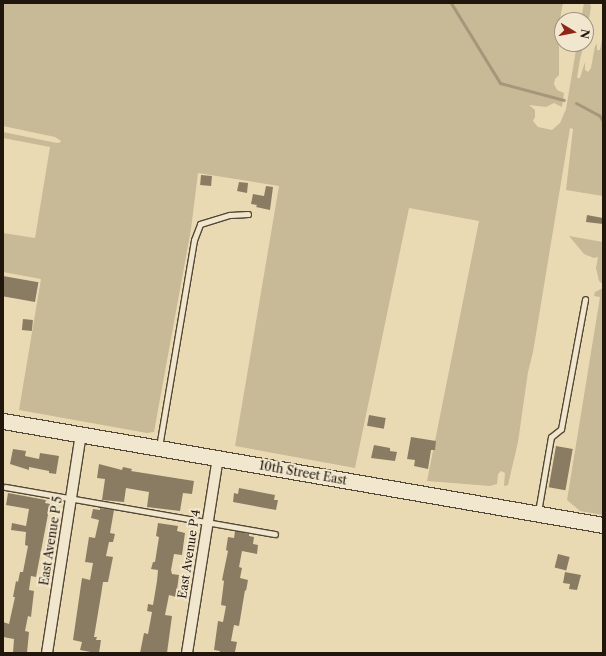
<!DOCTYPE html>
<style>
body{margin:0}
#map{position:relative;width:606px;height:656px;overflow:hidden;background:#eadab4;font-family:"Libre Caslon Text",serif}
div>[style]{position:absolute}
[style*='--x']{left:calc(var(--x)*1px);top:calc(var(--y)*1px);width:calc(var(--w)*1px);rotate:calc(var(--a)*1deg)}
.green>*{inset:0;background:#c8b997}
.stream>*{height:3px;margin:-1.5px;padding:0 1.5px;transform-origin:1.5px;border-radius:1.5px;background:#a6977b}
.building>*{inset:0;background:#8a7c63;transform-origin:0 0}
.roads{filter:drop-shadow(1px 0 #534735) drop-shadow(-1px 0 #534735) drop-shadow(0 1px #534735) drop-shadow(0 -1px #534735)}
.service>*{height:5px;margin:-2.5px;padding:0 2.5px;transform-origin:2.5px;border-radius:2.5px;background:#f1e7ce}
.minor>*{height:10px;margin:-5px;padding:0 5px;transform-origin:5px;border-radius:5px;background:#f1e7ce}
.secondary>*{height:15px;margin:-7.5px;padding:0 7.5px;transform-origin:7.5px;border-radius:7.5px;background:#f1e7ce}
span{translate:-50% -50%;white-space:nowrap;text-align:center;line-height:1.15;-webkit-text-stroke:4px #f1e7ce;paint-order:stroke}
.street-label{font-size:12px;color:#21160b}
.frame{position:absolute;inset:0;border:4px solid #21160b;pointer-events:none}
.north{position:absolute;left:554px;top:12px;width:40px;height:40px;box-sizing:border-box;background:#f1e7ce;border:1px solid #9e9380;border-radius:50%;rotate:100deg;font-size:11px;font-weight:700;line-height:16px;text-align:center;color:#21160b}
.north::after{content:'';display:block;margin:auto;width:14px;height:18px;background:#8f2418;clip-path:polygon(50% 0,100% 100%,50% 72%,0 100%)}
</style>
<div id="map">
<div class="green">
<div style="clip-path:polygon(3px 3px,563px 3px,559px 24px,559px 75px,555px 79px,554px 84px,557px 90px,564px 93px,562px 107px,554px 103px,546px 107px,529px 105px,535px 110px,535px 117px,533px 121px,538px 127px,552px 130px,560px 123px,566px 109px,577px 44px,584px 44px,580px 59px,577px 78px,580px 78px,585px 62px,585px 70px,588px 72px,591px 68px,595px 46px,597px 44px,597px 50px,600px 50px,603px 34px,603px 196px,566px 190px,573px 129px,570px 128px,533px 352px,528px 372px,518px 442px,508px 485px,504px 486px,505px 473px,501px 471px,498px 474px,497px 484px,490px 486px,427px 481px,479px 221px,409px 208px,355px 468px,235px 446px,279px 186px,198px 173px,191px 229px,154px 432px,147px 433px,19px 410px,41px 279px,3px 272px,3px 233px,35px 238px,50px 147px,3px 138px,3px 132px,57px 143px,61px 142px,61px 141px,55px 137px,3px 126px)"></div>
<div style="clip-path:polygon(584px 3px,590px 3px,591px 7px,586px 37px,586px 20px,581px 20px)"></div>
<div style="clip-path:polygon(569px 236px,603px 242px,603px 284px,599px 281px,596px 268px,598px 257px,594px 258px,584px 254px)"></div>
<div style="clip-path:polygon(603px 288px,603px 515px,580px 511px,567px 500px,600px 297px,594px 296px,595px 292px)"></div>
</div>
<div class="stream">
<div style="--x:451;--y:3;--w:94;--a:58.5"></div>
<div style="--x:500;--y:83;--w:66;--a:14.9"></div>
<div style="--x:576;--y:103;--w:26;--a:28"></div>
<div style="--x:599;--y:115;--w:7;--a:56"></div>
</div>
<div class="building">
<div style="left:201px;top:175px;width:11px;height:10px;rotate:5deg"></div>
<div style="clip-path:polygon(239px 182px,248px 183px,247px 193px,237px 191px)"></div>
<div style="clip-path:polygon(266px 186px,273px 187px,270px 210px,256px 207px,257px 205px,251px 204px,253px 194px,264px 196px)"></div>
<div style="clip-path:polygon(587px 215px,603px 218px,603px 224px,586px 222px)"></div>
<div style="left:3px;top:276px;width:36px;height:20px;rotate:10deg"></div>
<div style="left:23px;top:319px;width:10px;height:11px;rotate:6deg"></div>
<div style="left:369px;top:415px;width:17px;height:11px;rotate:10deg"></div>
<div style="clip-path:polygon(411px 437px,436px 441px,435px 450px,431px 450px,428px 469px,414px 466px,415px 460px,407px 459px)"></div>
<div style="clip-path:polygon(374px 445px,390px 448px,390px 451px,397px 452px,395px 461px,371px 458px)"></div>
<div style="left:556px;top:446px;width:17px;height:42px;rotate:10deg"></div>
<div style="clip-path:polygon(13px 449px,26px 451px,25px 456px,39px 459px,40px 453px,59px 456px,56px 474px,49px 473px,49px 471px,29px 467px,29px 470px,10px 464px)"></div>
<div style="clip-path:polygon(99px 464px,122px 470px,123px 467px,132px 469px,131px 471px,194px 481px,192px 494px,183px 493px,180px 511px,147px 507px,149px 492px,126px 488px,124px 502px,102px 500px,105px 479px,97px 478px)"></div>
<div style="clip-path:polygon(239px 488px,275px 495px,274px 500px,278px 500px,276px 510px,233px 502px,234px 493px,238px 494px)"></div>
<div style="clip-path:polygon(8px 493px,46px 500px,45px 503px,50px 504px,36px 577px,31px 576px,29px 590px,34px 591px,31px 617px,28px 616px,25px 631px,29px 632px,27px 653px,13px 653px,14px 639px,3px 637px,3px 622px,9px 624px,15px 597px,13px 597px,16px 581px,18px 582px,20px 572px,23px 572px,28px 546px,25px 545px,26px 532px,11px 530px,12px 523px,26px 526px,29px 509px,6px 505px)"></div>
<div style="clip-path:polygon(100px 508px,114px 510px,110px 533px,115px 534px,113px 542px,109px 542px,106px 556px,113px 557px,108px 582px,103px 582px,101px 595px,94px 637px,97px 637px,96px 640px,101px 640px,99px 653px,96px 653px,80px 650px,82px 642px,73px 640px,82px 578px,90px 580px,93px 563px,85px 562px,89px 537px,95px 538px,99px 520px,91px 518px,93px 509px,100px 510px)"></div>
<div style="clip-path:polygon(158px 523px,178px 526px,177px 531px,185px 533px,182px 555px,174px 554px,171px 570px,172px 574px,179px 575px,176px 597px,169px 595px,165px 615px,172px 616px,167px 653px,140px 653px,144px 633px,148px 634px,152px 612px,147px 611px,148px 604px,153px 605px,157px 581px,158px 570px,151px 569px,153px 562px,155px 562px,159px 537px,156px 536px)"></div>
<div style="clip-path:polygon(235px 531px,249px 534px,249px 536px,254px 537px,253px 544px,258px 545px,257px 554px,242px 551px,239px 567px,242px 568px,240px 578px,248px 580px,246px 591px,245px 590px,239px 626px,234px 625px,231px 641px,237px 642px,235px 652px,219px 653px,220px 651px,214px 650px,218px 621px,223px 622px,226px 606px,221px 605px,224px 581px,222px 580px,228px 551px,226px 550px,228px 537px,234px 538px)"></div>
<div style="left:558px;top:554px;width:12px;height:14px;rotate:14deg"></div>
<div style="clip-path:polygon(565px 572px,581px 575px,577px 590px,569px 589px,570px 584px,563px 583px)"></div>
</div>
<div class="roads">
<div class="service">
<div style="--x:159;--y:447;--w:210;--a:-80.4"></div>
<div style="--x:194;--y:240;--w:17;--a:-69"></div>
<div style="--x:200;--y:224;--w:31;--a:-17"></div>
<div style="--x:230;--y:215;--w:18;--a:-3"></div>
<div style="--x:5;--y:487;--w:274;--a:9.9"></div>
<div style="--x:538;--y:512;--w:76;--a:-80.2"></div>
<div style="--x:551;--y:437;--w:13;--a:-39"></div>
<div style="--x:561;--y:429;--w:132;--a:-79.5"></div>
</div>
<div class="minor">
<div style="--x:47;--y:653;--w:222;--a:-81.2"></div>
<div style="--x:187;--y:653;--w:197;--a:-81"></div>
</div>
<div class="secondary">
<div style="--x:3;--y:421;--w:609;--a:9.83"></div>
</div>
</div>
<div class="street-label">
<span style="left:303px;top:473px;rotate:10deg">10th Street East</span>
<span style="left:51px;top:541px;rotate:-81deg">East Avenue P 5</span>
<span style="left:189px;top:554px;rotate:-81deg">East Avenue P 4</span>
</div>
<div class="frame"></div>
<div class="north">N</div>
</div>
